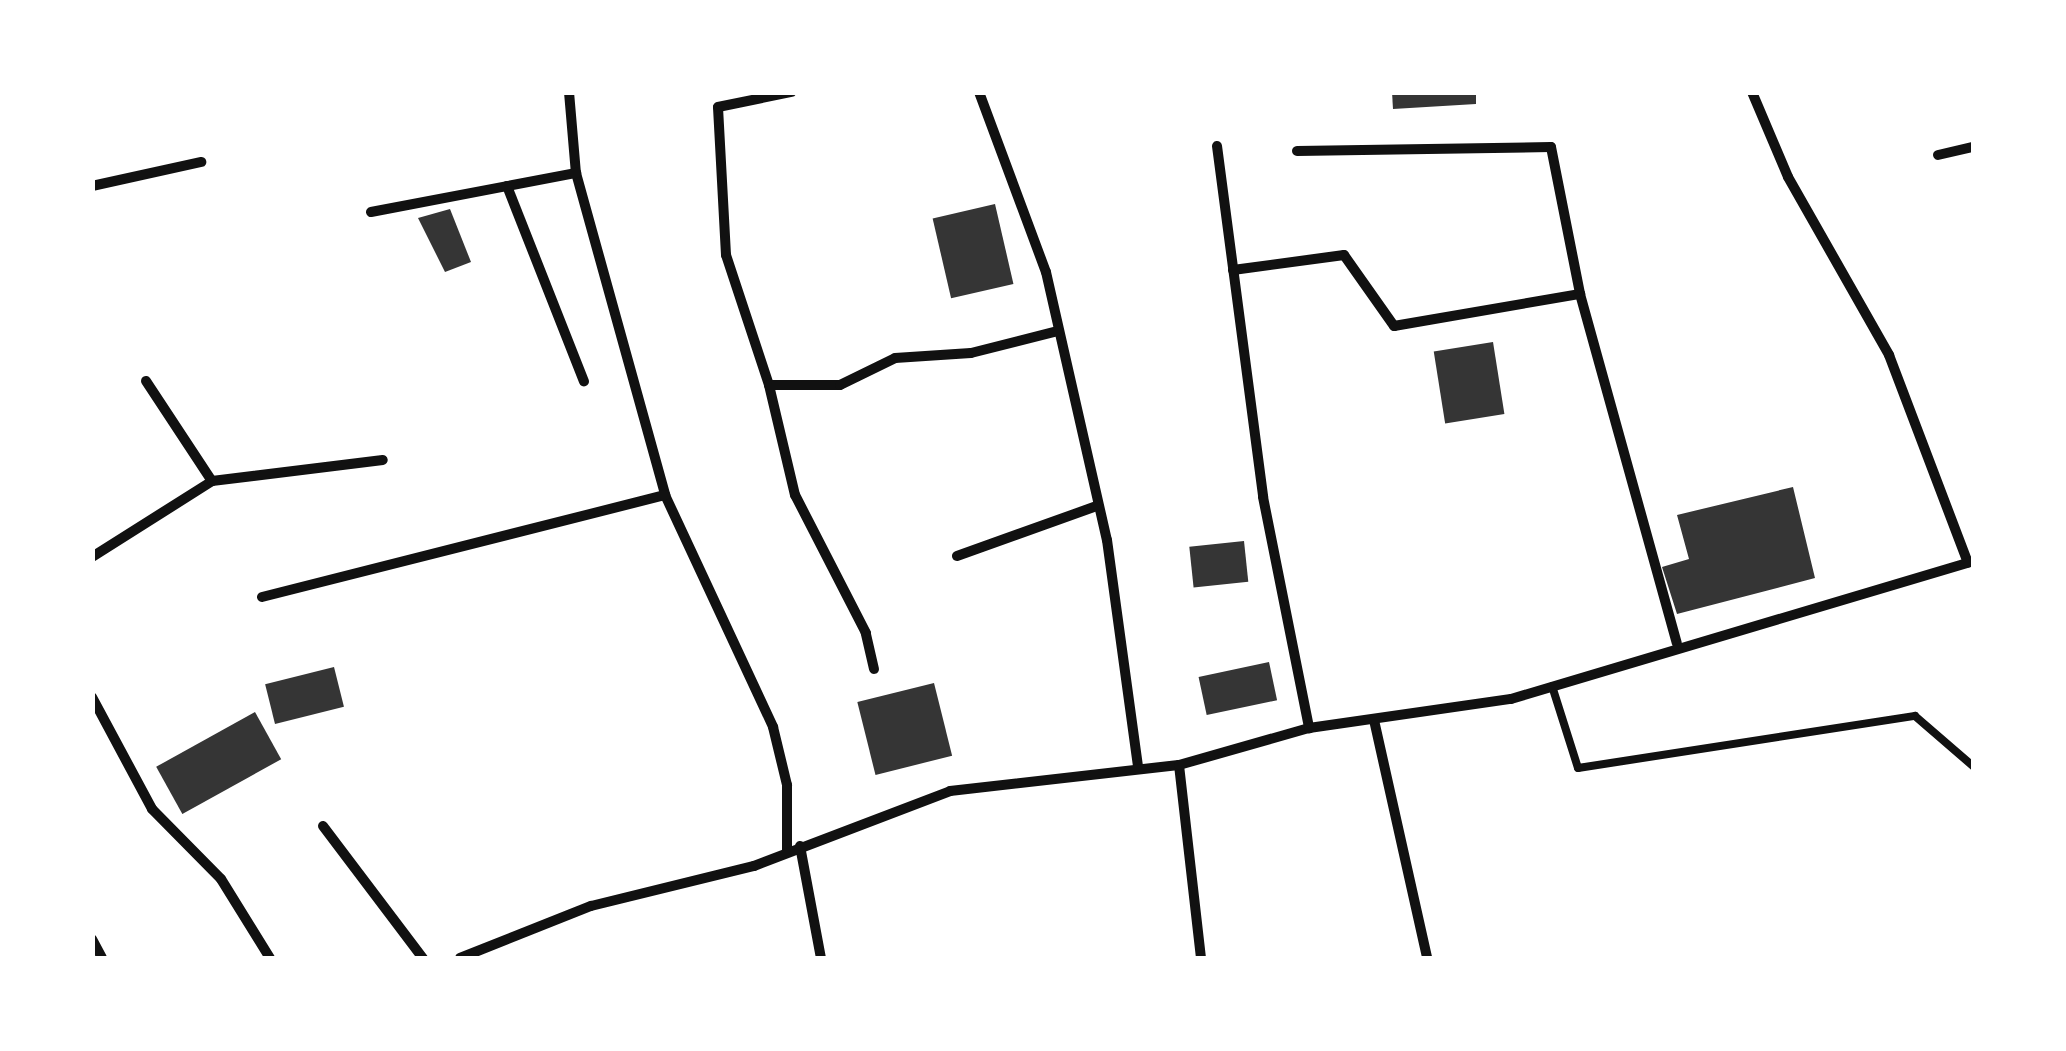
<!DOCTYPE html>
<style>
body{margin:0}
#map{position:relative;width:2066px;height:1051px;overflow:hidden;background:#fff;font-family:Cabin,sans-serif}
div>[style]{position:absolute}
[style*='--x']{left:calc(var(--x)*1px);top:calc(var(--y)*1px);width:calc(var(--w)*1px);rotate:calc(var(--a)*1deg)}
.building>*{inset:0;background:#353535;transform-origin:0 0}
.service>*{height:8px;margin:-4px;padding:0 4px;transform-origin:4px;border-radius:4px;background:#111}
.minor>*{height:10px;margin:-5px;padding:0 5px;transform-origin:5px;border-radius:5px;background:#111}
span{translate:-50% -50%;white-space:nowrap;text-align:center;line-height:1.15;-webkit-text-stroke:8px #fff;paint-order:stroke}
.frame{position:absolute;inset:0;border:95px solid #fff;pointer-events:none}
</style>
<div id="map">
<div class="building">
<div style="clip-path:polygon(1392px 92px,1476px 92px,1476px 104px,1393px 109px)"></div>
<div style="left:995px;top:204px;width:82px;height:64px;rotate:77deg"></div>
<div style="clip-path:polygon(450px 209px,471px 262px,445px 272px,418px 218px)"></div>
<div style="left:1493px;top:342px;width:73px;height:60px;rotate:81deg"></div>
<div style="clip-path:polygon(1793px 487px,1815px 578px,1677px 614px,1662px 567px,1689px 559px,1677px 515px)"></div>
<div style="left:1244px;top:541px;width:41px;height:55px;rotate:84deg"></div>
<div style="left:1269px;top:662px;width:39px;height:72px;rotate:78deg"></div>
<div style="left:334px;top:667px;width:41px;height:71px;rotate:76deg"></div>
<div style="left:934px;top:683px;width:75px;height:79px;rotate:76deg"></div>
<div style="left:255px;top:712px;width:54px;height:113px;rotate:61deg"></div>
</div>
<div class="service">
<div style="--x:1552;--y:686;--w:86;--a:72.4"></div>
<div style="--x:1578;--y:768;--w:341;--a:-8.8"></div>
<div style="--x:1915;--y:716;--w:78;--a:40.8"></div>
</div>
<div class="minor">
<div style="--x:569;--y:92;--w:81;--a:85.1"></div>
<div style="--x:576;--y:173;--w:334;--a:74.5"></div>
<div style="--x:665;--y:495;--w:256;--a:65"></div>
<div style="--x:773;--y:727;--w:60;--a:76.4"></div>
<div style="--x:787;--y:785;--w:66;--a:90"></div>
<div style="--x:979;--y:92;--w:192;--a:69.6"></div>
<div style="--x:1046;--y:272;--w:275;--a:77.2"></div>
<div style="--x:1107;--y:540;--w:228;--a:82.2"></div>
<div style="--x:1752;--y:92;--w:92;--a:67"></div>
<div style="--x:1788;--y:177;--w:205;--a:60.4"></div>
<div style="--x:1889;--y:355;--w:222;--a:69.2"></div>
<div style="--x:1217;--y:146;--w:354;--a:82.5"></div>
<div style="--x:1263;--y:497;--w:236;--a:78.7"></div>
<div style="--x:1297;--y:151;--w:254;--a:-0.9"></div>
<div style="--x:1551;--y:147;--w:150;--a:78.8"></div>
<div style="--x:1580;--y:294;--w:362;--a:74.5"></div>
<div style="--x:1938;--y:155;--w:37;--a:-13"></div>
<div style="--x:92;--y:186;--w:112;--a:-12.4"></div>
<div style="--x:507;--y:186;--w:210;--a:68.5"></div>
<div style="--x:371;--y:212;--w:209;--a:-10.8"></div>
<div style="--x:1233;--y:270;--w:112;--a:-7.7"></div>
<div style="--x:1344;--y:255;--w:87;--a:54.8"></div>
<div style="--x:1394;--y:326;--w:189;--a:-9.8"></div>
<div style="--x:146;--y:381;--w:120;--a:56.6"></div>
<div style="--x:769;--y:385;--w:137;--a:-108.3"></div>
<div style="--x:726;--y:255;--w:148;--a:-93.1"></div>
<div style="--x:718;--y:107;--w:75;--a:-11.6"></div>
<div style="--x:957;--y:556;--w:149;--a:-19.7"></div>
<div style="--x:92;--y:557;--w:142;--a:-32.3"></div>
<div style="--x:212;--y:481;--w:172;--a:-7"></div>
<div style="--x:262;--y:597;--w:416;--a:-14.2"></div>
<div style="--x:874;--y:669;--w:37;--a:-103"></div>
<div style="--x:866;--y:633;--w:155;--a:-117.2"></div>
<div style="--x:795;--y:495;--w:113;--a:-103.3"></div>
<div style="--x:769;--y:385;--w:71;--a:0"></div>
<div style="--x:840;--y:385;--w:61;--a:-26.1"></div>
<div style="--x:895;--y:358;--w:76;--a:-3.8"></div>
<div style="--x:971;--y:353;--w:90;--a:-14.2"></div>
<div style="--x:92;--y:697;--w:127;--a:61.8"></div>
<div style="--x:152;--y:809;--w:98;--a:45.4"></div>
<div style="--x:221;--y:879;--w:93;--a:58.2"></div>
<div style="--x:1374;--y:720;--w:244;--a:77.4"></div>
<div style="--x:1179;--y:765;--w:194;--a:83.5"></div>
<div style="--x:323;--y:826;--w:166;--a:52.9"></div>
<div style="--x:800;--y:846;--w:114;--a:79.4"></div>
<div style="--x:92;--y:939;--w:21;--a:62"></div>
<div style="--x:460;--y:958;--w:141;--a:-21.7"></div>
<div style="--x:591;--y:906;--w:168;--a:-13.8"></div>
<div style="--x:754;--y:866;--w:210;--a:-20.9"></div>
<div style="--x:950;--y:791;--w:230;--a:-6.5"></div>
<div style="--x:1179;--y:765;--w:135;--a:-15.9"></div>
<div style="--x:1309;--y:728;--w:204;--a:-8.2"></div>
<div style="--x:1511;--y:699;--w:483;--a:-16.6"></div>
</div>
<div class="frame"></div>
</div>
